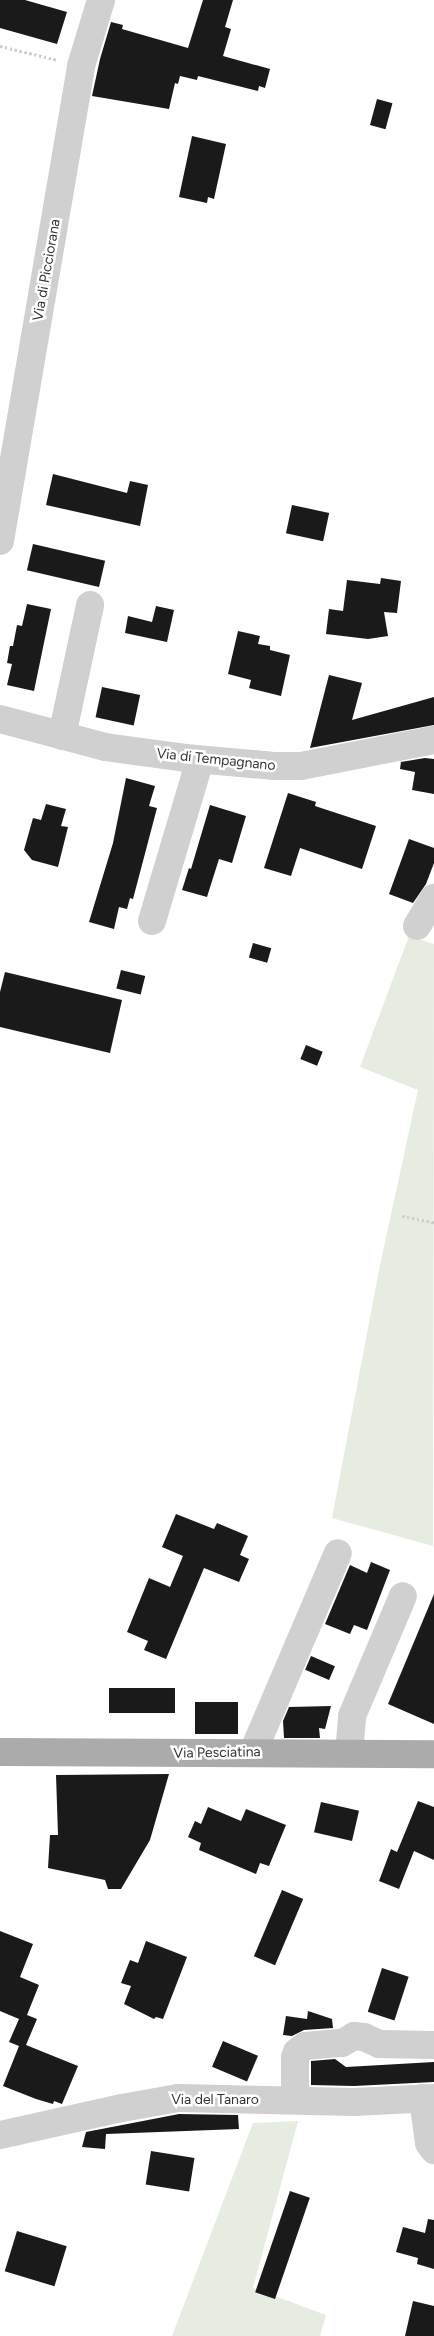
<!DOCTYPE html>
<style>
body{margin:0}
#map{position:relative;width:434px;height:2336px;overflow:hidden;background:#fff;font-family:Figtree,sans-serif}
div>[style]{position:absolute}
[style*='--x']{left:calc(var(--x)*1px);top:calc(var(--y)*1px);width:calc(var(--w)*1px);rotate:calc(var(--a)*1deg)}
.green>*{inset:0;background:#e6ecdf}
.building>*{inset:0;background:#1a1a1a;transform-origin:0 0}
.path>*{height:3px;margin-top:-1.5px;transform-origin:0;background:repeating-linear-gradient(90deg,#cdcdcd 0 2.5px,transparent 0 5px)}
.minor>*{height:28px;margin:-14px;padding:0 14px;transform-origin:14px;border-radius:14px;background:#d0d0d0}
.major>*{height:28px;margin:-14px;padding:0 14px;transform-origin:14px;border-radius:14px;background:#ababab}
span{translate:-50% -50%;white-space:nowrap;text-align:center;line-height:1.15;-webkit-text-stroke:5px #fff;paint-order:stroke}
.street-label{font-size:14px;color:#333}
</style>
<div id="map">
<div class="green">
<div style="clip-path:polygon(409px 936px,434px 944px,433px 1546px,332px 1518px,379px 1270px,418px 1090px,360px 1067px)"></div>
<div style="clip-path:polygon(298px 2121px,253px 2288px,326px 2315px,320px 2336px,172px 2336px,253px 2123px)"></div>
</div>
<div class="building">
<div style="clip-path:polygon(0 0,25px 0,67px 12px,57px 44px,0 28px)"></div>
<div style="clip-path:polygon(203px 0,233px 0,225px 27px,231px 29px,223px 56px,270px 69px,265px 88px,259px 86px,258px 91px,198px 76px,197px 80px,180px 76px,178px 84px,175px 83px,169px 109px,92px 96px,100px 59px,111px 22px,123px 25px,122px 29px,188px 48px)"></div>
<div style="left:377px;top:99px;width:16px;height:27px;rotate:15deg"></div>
<div style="clip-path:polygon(192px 136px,226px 144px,214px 199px,208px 197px,207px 203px,179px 197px)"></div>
<div style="clip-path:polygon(53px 474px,127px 493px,130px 481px,148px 485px,140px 526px,46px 505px)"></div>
<div style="left:292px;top:505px;width:38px;height:29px;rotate:12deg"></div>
<div style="left:33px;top:544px;width:74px;height:27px;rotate:13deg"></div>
<div style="clip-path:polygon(381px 578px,401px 581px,397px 613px,384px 612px,388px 636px,368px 639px,326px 634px,329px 609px,343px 611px,347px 580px,380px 584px)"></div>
<div style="clip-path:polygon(27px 604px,51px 609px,34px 691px,7px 685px,12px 664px,7px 663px,10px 646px,13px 646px,17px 625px,22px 626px)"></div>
<div style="clip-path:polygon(156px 606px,174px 610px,167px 642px,125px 633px,128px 616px,152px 622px)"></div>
<div style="clip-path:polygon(238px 631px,260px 636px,258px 644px,270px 646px,270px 650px,290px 655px,281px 696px,249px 688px,251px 680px,228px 674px)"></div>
<div style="clip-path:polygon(329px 675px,362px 683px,352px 720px,434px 697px,434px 725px,310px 748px)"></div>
<div style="left:102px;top:687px;width:39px;height:31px;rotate:12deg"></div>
<div style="clip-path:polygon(425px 758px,434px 759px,434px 794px,412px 790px,415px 772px,400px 769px,401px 762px)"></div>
<div style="clip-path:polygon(126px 778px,155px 786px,149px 806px,157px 808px,133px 899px,130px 898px,127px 909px,119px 907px,114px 929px,89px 922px,113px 843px)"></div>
<div style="clip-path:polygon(288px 793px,316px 802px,315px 806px,376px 826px,362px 869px,300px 848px,291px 876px,264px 868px)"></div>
<div style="clip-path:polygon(46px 804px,66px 809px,61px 826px,68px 827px,58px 867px,32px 860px,24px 850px,33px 818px,41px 820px)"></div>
<div style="clip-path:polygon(210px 805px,246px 816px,232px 863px,219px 859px,207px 897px,182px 890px,189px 868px,191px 869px)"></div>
<div style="clip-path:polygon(409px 839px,434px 848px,434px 863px,426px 884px,413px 903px,389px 894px)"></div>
<div style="left:253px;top:943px;width:19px;height:15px;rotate:16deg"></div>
<div style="left:121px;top:970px;width:25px;height:19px;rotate:14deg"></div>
<div style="clip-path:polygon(5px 972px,122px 1000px,110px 1053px,0 1027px,0 992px)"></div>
<div style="left:306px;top:1045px;width:18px;height:15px;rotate:22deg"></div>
<div style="clip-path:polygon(176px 1514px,214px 1529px,217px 1523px,248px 1536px,240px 1555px,249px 1559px,239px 1582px,204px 1568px,166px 1659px,144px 1650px,148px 1641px,127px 1632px,149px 1578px,170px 1587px,183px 1556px,162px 1547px)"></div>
<div style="clip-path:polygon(371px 1562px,390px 1570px,367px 1630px,354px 1625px,350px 1634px,325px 1624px,350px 1565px,367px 1573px)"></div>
<div style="clip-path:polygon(434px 1594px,434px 1724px,388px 1704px)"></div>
<div style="left:311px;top:1656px;width:26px;height:15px;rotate:23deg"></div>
<div style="left:109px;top:1688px;width:66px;height:25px"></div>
<div style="left:195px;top:1702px;width:43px;height:32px"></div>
<div style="clip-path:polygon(331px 1706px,325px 1729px,319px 1728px,320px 1738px,284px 1738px,283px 1721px,289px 1707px)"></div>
<div style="clip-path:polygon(169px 1774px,150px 1840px,121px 1889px,108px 1889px,105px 1880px,48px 1868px,50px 1835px,58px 1835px,56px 1775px)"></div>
<div style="clip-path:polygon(418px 1801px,434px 1807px,434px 1860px,414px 1851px,399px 1889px,379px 1881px,391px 1849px,397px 1852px)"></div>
<div style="left:321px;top:1802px;width:39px;height:31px;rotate:13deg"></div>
<div style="clip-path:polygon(208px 1807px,241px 1821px,246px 1809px,286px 1825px,269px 1866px,260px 1863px,256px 1874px,199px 1850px,201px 1843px,188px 1837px,195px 1821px,201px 1824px)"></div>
<div style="left:282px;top:1890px;width:23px;height:72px;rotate:23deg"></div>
<div style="clip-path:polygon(0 1931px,33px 1944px,20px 1977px,39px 1985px,27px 2015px,37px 2019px,26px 2045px,78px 2066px,62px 2104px,54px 2101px,53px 2104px,36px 2099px,3px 2086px,19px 2046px,9px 2042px,19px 2019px,0 2011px)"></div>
<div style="clip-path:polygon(146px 1941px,187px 1957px,163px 2019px,156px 2017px,154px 2019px,124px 2004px,131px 1986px,121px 1983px,130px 1960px,138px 1963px)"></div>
<div style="left:382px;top:1968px;width:28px;height:46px;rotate:18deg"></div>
<div style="clip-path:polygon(308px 2011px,332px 2019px,333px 2028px,304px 2030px,292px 2036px,283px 2035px,286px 2016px,307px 2019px)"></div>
<div style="left:223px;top:2041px;width:38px;height:28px;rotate:23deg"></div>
<div style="clip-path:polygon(335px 2059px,346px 2067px,434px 2062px,434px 2082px,354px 2086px,311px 2085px,311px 2061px)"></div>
<div style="clip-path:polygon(179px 2114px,238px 2115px,239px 2129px,106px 2134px,105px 2149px,82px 2147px,86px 2132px)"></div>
<div style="left:151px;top:2151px;width:44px;height:34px;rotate:9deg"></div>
<div style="left:290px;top:2191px;width:21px;height:107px;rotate:19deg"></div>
<div style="clip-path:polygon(428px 2219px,434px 2220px,434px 2269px,417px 2264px,418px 2258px,396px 2252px,403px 2227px,425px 2233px)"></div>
<div style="left:17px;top:2231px;width:52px;height:42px;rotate:17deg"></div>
<div style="clip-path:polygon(413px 2301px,434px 2306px,434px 2336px,405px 2336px)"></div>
</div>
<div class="path">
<div style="--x:0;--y:46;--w:60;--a:13.6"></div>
<div style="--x:402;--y:1216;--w:33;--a:11"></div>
</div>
<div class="minor">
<div style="--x:0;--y:541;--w:482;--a:-80.3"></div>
<div style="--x:81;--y:66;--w:69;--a:-73.1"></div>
<div style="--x:0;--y:719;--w:109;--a:14.9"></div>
<div style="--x:105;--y:747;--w:81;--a:7.8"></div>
<div style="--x:185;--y:758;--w:89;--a:5.1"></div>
<div style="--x:274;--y:766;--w:27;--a:0"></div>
<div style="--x:301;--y:766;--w:136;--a:-11.1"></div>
<div style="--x:62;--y:736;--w:134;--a:-77.9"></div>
<div style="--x:152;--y:921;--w:168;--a:-73.4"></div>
<div style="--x:417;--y:926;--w:33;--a:-59"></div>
<div style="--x:253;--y:1752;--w:216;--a:-66.9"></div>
<div style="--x:349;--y:1753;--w:37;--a:-85"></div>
<div style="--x:352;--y:1716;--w:130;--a:-67"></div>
<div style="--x:423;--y:2098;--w:45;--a:82.4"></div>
<div style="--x:429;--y:2143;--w:9;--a:54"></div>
<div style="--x:295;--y:2100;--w:42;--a:-90"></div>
<div style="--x:295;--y:2058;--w:6;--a:-72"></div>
<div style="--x:297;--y:2052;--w:10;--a:-37"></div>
<div style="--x:305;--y:2046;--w:37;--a:-5"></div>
<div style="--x:342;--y:2043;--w:14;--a:-30"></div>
<div style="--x:354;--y:2036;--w:10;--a:6"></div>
<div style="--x:364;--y:2037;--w:17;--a:25"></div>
<div style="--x:379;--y:2044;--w:55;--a:1"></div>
<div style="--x:0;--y:2135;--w:125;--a:-12.5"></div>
<div style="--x:122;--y:2108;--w:57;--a:-10.1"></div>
<div style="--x:178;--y:2098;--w:176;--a:1.3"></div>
<div style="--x:354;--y:2102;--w:80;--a:-2.9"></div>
</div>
<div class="major">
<div style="--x:0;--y:1752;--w:434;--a:0.3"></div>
</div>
<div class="street-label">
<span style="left:47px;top:270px;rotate:-80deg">Via di Picciorana</span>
<span style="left:216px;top:760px;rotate:6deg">Via di Tempagnano</span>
<span style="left:217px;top:1753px;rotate:-1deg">Via Pesciatina</span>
<span style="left:215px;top:2100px">Via del Tanaro</span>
</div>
</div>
